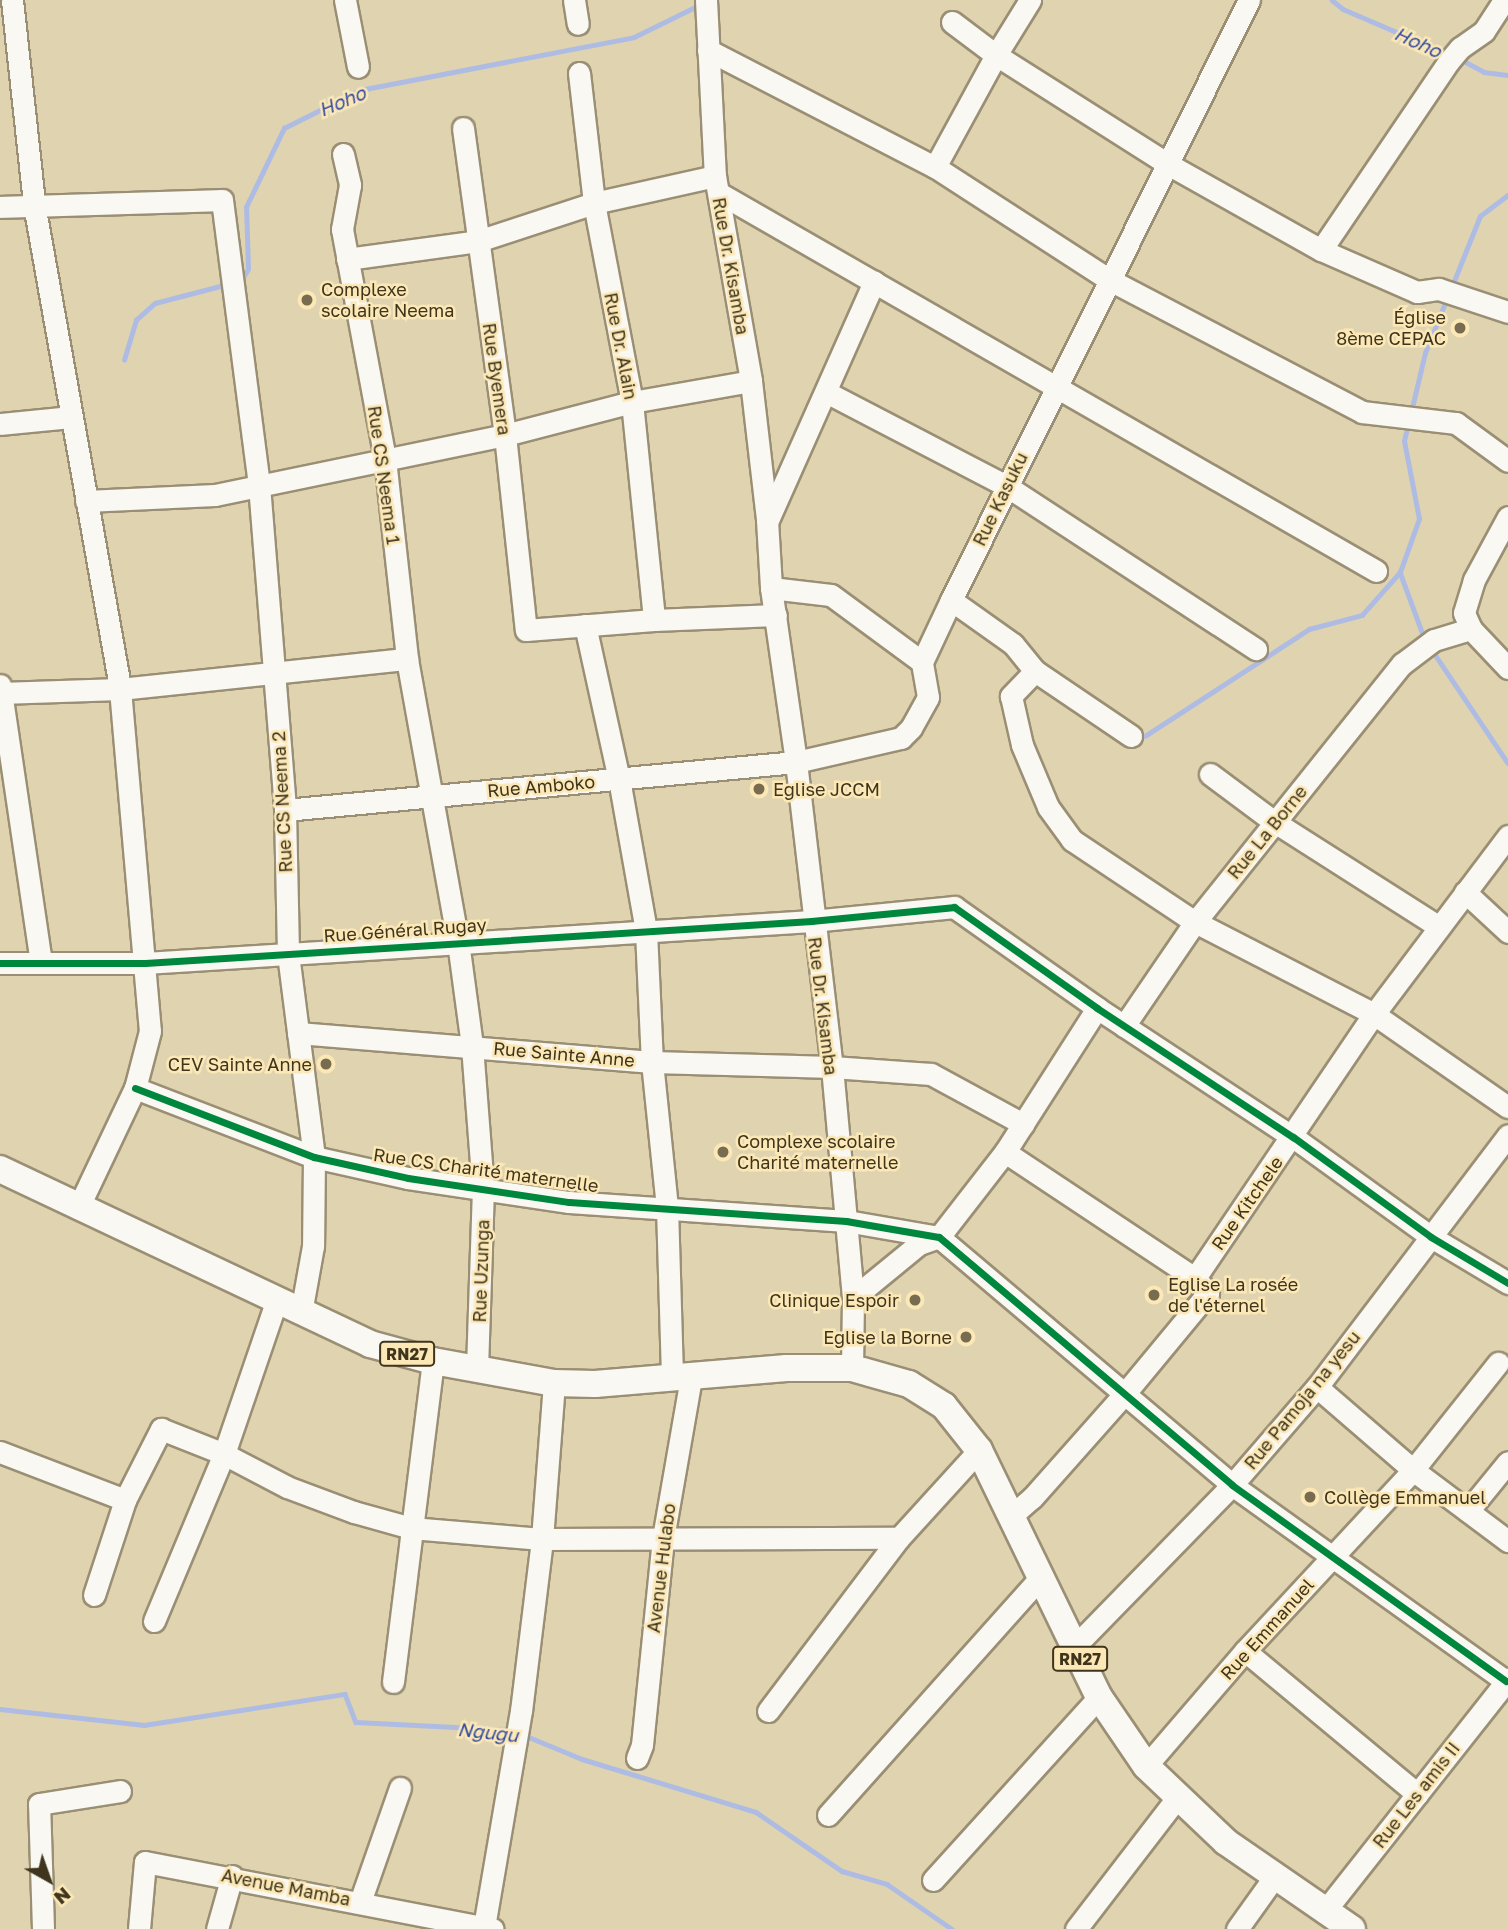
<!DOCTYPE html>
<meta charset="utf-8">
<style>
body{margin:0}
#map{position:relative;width:1508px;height:1929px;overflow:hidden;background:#e0d3b0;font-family:"Golos Text",sans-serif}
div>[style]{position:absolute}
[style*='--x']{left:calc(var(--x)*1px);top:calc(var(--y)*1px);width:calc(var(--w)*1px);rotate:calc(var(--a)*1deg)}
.stream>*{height:4.5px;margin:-2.25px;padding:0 2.25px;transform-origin:2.25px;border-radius:2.25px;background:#aebce4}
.roads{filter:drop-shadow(2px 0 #9a8f74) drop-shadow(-2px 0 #9a8f74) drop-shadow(0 2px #9a8f74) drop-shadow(0 -2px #9a8f74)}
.minor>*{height:21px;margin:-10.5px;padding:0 10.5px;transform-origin:10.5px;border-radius:10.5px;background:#faf8f3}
.major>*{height:26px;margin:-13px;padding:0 13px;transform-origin:13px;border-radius:13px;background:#faf8f3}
.cycleway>*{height:7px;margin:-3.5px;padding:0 3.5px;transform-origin:3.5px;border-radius:3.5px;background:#00873e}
.dots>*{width:19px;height:19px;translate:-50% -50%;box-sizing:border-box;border:4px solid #fce8b7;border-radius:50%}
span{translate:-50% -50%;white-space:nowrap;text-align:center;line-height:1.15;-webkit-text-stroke:5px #fce8b7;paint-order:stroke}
.shield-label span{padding:2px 5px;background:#fce8b7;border:2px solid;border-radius:5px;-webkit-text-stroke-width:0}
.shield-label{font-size:16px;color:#3f351c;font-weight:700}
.street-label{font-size:18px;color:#3f351c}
.poi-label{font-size:18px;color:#3f351c}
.left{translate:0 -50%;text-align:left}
.right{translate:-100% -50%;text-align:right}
.water-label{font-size:19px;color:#364da0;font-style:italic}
.north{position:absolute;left:14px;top:1845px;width:70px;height:70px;-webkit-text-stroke:5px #fce8b7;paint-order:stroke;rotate:140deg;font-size:19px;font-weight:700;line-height:28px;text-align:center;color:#3f351c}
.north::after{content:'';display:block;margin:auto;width:24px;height:32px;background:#3f351c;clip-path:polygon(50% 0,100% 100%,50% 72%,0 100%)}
</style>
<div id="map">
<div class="stream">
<div style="--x:1332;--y:0;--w:14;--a:39"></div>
<div style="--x:1343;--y:9;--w:114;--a:23.2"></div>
<div style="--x:1460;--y:59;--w:27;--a:28"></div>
<div style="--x:1484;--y:72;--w:24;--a:7"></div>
<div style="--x:240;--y:282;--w:15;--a:-58"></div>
<div style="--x:248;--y:269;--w:62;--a:-91.8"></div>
<div style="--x:246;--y:207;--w:88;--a:-64.3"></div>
<div style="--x:284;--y:128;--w:85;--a:-26.6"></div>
<div style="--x:360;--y:90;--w:279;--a:-10.9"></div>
<div style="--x:634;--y:37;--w:75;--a:-26.2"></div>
<div style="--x:1452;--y:286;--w:75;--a:-68.2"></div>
<div style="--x:1480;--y:216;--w:35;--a:-37"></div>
<div style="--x:124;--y:360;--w:42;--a:-73.3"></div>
<div style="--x:136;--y:320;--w:25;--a:-42"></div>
<div style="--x:155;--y:303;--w:75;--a:-14.6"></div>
<div style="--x:1411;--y:412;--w:61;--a:-76.7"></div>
<div style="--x:1425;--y:353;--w:59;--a:-68.2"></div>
<div style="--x:1400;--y:572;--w:72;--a:69.8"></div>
<div style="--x:1432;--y:650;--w:136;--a:56.1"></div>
<div style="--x:1145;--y:736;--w:196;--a:-33.1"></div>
<div style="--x:1309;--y:629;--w:55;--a:-14.8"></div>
<div style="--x:1362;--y:615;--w:57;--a:-48.5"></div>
<div style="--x:1400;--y:572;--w:56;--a:-70.3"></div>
<div style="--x:1419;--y:519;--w:79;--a:-100.9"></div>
<div style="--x:1404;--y:441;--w:17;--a:-77"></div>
<div style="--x:0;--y:1709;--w:145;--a:6.3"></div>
<div style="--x:144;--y:1725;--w:203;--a:-8.8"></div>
<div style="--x:345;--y:1694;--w:30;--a:69"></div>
<div style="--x:356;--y:1722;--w:157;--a:2.9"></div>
<div style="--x:524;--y:1735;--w:63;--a:22.5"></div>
<div style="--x:582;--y:1759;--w:182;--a:16.9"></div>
<div style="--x:756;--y:1812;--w:104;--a:34.5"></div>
<div style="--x:842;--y:1871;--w:47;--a:16.1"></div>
<div style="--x:887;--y:1884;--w:79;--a:34.7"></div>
</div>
<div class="roads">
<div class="minor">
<div style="--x:12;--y:0;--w:205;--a:83.8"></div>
<div style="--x:34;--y:204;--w:493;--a:79.9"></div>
<div style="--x:120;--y:689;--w:343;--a:85"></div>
<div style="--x:150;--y:1031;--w:59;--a:104.7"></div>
<div style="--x:135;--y:1088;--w:133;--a:115.4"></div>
<div style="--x:345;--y:0;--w:68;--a:79"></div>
<div style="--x:574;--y:0;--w:24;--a:81"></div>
<div style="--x:706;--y:0;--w:176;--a:87.1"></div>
<div style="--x:715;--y:176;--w:208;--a:80"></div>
<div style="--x:751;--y:381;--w:140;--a:83.4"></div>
<div style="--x:767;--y:520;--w:68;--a:86.6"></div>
<div style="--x:771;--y:588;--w:176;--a:81.8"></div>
<div style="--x:796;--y:762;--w:307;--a:83.3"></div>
<div style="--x:832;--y:1067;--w:232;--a:84.8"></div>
<div style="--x:853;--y:1298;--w:70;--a:90.8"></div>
<div style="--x:952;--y:22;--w:55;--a:36.9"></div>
<div style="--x:996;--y:55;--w:201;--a:32.4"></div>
<div style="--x:1166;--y:163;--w:178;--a:29.3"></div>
<div style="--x:1321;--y:250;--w:228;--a:-55.9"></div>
<div style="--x:1449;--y:61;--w:17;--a:-50"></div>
<div style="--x:1460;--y:48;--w:29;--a:-35"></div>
<div style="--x:1484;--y:31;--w:37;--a:-57"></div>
<div style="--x:708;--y:50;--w:255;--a:27.3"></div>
<div style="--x:935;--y:167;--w:206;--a:32.9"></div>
<div style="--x:1108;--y:279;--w:287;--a:27.6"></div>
<div style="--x:1362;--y:412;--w:95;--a:6.7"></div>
<div style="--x:1456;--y:423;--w:64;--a:36.2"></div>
<div style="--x:579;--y:73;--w:131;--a:83.4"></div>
<div style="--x:594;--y:203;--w:203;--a:79.2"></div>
<div style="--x:632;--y:402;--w:219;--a:84.2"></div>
<div style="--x:463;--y:128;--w:310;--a:82.2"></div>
<div style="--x:505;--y:435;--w:196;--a:83.9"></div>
<div style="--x:526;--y:630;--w:128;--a:-4.5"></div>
<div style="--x:654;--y:620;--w:122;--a:-2.3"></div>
<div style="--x:343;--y:154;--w:32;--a:77"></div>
<div style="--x:350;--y:185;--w:45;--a:100.3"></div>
<div style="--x:342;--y:229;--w:234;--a:79.4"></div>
<div style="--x:385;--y:459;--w:201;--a:83.7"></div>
<div style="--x:407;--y:659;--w:288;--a:79.8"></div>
<div style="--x:458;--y:942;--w:105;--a:82.3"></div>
<div style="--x:472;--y:1046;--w:142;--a:85.6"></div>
<div style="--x:483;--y:1188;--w:182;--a:91.9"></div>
<div style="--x:935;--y:167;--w:128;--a:-61.4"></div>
<div style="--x:996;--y:55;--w:65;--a:-58.3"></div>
<div style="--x:719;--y:193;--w:758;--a:29.91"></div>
<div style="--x:0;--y:207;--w:222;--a:-1.8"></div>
<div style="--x:222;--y:200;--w:287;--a:82.6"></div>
<div style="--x:259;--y:485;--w:326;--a:85.4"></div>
<div style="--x:285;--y:810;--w:144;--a:88.8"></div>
<div style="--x:288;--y:954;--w:205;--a:82.7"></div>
<div style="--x:314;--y:1157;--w:89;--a:90.6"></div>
<div style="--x:313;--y:1246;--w:68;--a:100.2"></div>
<div style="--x:1321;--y:250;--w:105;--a:23.6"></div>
<div style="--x:1417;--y:292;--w:22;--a:-8"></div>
<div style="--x:1439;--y:289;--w:73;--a:18.4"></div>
<div style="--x:347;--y:259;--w:132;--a:-7.8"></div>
<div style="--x:478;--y:241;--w:122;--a:-18.1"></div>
<div style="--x:594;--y:203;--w:124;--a:-12.6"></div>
<div style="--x:826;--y:392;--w:202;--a:27.5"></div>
<div style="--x:1005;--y:485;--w:300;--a:33.2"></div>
<div style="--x:0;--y:424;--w:71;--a:-5.6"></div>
<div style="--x:86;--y:501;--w:129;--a:-2.7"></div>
<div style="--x:215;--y:495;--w:296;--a:-11.7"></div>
<div style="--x:505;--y:435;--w:131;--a:-14.6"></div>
<div style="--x:632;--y:402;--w:121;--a:-10"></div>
<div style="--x:1508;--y:517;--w:72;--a:118.4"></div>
<div style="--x:1474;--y:580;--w:34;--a:107"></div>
<div style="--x:1464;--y:613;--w:17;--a:66"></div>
<div style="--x:1471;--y:629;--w:54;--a:46.5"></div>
<div style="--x:768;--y:520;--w:261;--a:-66"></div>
<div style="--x:771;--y:588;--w:60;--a:6.7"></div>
<div style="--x:831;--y:595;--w:113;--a:36.4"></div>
<div style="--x:951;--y:600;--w:76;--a:35.4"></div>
<div style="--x:1013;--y:644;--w:35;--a:51"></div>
<div style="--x:1035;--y:671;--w:116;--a:34.1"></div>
<div style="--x:585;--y:625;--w:158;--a:77.6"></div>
<div style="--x:619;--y:779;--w:154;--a:79.9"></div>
<div style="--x:646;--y:931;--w:131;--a:87.4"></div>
<div style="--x:652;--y:1062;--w:146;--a:84.1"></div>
<div style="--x:667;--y:1207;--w:172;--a:88.3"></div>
<div style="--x:1035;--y:671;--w:35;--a:134"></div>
<div style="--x:1011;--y:696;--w:50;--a:77.3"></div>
<div style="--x:1022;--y:745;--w:67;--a:67.2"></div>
<div style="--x:1048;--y:807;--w:41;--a:54"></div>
<div style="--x:1072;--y:840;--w:148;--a:33.7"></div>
<div style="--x:1195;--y:922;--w:201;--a:27.2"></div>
<div style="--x:1374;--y:1014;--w:163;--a:34.8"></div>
<div style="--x:0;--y:685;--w:280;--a:81.6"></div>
<div style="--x:0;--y:693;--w:120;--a:-1.9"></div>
<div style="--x:120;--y:689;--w:289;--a:-6"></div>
<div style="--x:1210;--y:774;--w:79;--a:36.7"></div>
<div style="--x:1273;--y:821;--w:196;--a:32.5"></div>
<div style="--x:285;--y:810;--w:513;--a:-5.37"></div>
<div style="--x:796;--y:762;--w:108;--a:-12.9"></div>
<div style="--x:901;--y:738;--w:14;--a:-45"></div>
<div style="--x:911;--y:728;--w:35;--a:-61"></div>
<div style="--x:928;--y:697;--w:36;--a:-100"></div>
<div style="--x:922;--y:662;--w:68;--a:-64.9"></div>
<div style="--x:951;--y:600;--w:670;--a:-63.59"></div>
<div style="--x:1465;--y:892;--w:59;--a:42.9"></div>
<div style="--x:0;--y:963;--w:145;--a:0"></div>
<div style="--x:145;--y:963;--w:668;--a:-3.6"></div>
<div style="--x:812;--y:921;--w:143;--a:-5.6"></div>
<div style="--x:954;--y:907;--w:175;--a:35.2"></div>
<div style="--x:1097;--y:1008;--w:235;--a:33.4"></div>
<div style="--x:1293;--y:1137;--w:170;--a:35.9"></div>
<div style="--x:1431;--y:1237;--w:90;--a:30.9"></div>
<div style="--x:1124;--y:1026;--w:126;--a:-55.7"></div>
<div style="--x:1195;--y:922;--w:331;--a:-51.3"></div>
<div style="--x:1402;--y:664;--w:40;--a:-37"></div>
<div style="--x:1434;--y:640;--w:39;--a:-17"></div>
<div style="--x:298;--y:1033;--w:355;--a:4.7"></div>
<div style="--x:652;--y:1062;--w:180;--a:1.6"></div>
<div style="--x:832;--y:1067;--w:99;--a:4"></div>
<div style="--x:931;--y:1074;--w:105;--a:28.5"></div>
<div style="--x:135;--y:1088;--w:192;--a:21.1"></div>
<div style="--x:314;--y:1157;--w:96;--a:12.6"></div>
<div style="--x:408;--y:1178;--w:163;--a:8.5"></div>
<div style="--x:569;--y:1202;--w:278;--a:3.9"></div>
<div style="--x:846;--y:1221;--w:94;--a:9.8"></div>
<div style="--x:939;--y:1237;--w:384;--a:40.2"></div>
<div style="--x:1232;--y:1485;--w:337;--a:35.6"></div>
<div style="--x:1005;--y:1152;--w:228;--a:33.6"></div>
<div style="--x:853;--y:1298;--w:85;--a:-39.3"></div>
<div style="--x:919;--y:1244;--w:21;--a:-19"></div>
<div style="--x:939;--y:1237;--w:108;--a:-52.2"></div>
<div style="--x:1005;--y:1152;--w:171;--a:-57.4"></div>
<div style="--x:1317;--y:1387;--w:127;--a:40.8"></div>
<div style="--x:1413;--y:1470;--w:119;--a:36.8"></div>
<div style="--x:0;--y:1452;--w:134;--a:21"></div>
<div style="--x:1468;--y:1511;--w:63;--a:-50.8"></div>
<div style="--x:1011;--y:1516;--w:28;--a:-41"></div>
<div style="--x:1032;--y:1498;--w:142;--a:-48.4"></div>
<div style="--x:1126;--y:1392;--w:129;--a:-50.4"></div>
<div style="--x:1208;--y:1293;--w:20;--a:-131"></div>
<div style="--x:1195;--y:1278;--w:319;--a:-55.9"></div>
<div style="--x:1374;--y:1014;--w:223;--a:-53"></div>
<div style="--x:94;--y:1595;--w:100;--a:-71.9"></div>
<div style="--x:125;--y:1500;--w:80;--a:-63.1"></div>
<div style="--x:161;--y:1429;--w:68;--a:21.6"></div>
<div style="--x:224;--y:1454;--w:71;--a:27.6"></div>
<div style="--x:287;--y:1487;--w:72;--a:20.5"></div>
<div style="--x:354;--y:1512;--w:59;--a:15.7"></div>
<div style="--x:411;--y:1528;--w:131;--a:4.8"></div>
<div style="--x:542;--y:1539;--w:357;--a:-0.2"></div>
<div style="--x:154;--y:1621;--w:181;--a:-67.3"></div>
<div style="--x:224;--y:1454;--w:164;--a:-71.1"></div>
<div style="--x:1074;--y:1647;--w:226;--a:-45.7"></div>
<div style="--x:1232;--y:1485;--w:130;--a:-49.1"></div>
<div style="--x:1317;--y:1387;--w:316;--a:-52.8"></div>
<div style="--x:1245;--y:1651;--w:224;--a:39.7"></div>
<div style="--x:393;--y:1682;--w:323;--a:-82.9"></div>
<div style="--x:768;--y:1711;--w:217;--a:-52.9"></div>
<div style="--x:899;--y:1538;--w:119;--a:-47.7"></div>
<div style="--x:637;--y:1758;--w:14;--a:-69"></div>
<div style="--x:642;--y:1745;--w:208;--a:-84.2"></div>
<div style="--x:663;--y:1538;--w:163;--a:-80.1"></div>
<div style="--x:1146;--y:1766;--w:152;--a:-49.3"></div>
<div style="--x:1245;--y:1651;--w:247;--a:-47.1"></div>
<div style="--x:1413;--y:1470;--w:137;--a:-51.5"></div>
<div style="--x:828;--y:1815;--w:318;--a:-48.2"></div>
<div style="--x:933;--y:1880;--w:247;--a:-47.8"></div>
<div style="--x:360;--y:1902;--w:121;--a:-70.7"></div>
<div style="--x:1324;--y:1912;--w:297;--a:-51.7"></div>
<div style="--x:484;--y:1927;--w:219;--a:-80.3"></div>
<div style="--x:521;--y:1711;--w:173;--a:-83"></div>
<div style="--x:542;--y:1539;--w:156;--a:-85.6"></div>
<div style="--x:43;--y:1929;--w:125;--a:-91.8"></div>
<div style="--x:39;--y:1804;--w:82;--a:-9.1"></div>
<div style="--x:139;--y:1929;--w:67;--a:-84.9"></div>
<div style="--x:145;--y:1862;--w:354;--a:10.9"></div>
<div style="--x:217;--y:1929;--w:55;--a:-74.2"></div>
<div style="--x:1076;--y:1929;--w:165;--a:-52.4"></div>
<div style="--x:1237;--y:1929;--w:65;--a:-54.4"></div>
</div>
<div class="major">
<div style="--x:0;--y:1169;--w:409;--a:25.3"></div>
<div style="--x:370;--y:1344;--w:65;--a:15.1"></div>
<div style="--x:433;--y:1361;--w:123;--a:10.3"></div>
<div style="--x:554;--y:1383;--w:41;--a:1.4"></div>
<div style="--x:595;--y:1384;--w:192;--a:-4.8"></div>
<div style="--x:786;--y:1368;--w:66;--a:0"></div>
<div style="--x:852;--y:1368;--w:59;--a:15.7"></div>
<div style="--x:909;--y:1384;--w:41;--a:32.2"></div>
<div style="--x:944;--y:1406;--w:56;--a:51.5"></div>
<div style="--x:979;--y:1450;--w:275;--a:64.1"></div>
<div style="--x:1099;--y:1697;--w:83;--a:55.7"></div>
<div style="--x:1146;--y:1766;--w:110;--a:43.5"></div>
<div style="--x:1226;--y:1842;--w:153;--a:34.6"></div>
</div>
</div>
<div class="cycleway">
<div style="--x:0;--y:963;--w:145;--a:0"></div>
<div style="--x:145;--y:963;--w:668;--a:-3.6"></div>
<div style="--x:812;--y:921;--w:143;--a:-5.6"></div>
<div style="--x:954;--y:907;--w:175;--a:35.2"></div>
<div style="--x:1097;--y:1008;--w:235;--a:33.4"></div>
<div style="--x:1293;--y:1137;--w:170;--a:35.9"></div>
<div style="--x:1431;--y:1237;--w:90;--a:30.9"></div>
<div style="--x:135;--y:1088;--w:192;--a:21.1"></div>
<div style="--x:314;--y:1157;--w:96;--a:12.6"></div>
<div style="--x:408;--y:1178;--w:163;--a:8.5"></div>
<div style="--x:569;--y:1202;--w:278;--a:3.9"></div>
<div style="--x:846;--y:1221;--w:94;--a:9.8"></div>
<div style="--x:939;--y:1237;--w:384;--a:40.2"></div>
<div style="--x:1232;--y:1485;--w:337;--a:35.6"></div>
</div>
<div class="dots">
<div style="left:307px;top:300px;background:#776c50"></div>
<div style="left:1460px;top:328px;background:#776c50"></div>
<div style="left:759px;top:789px;background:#776c50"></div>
<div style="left:326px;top:1064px;background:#776c50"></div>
<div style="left:723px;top:1152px;background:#776c50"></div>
<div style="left:1154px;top:1295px;background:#776c50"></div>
<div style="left:915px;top:1300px;background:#776c50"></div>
<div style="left:966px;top:1337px;background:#776c50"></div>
<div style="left:1310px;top:1497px;background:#776c50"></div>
</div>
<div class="shield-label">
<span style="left:407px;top:1354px">RN27</span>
<span style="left:1080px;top:1659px">RN27</span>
</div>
<div class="street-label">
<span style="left:731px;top:266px;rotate:80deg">Rue Dr. Kisamba</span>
<span style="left:621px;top:346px;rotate:79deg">Rue Dr. Alain</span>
<span style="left:497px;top:379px;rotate:82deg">Rue Byemera</span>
<span style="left:384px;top:475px;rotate:82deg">Rue CS Neema 1</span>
<span style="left:1000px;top:499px;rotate:-64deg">Rue Kasuku</span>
<span style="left:541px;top:786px;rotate:-5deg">Rue Amboko</span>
<span style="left:282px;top:802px;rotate:-93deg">Rue CS Neema 2</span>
<span style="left:1267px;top:832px;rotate:-51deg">Rue La Borne</span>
<span style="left:405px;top:930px;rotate:-4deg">Rue Général Rugay</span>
<span style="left:823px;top:1006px;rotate:83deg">Rue Dr. Kisamba</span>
<span style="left:564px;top:1054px;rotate:5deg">Rue Sainte Anne</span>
<span style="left:486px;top:1170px;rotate:8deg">Rue CS Charité maternelle</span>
<span style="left:1247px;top:1203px;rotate:-55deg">Rue Kitchele</span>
<span style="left:481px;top:1271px;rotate:-88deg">Rue Uzunga</span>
<span style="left:1302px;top:1400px;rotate:-51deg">Rue Pamoja na yesu</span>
<span style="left:661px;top:1568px;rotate:-83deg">Avenue Hulabo</span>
<span style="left:1267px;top:1629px;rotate:-48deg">Rue Emmanuel</span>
<span style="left:1416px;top:1795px;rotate:-52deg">Rue Les amis II</span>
<span style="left:286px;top:1887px;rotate:11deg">Avenue Mamba</span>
</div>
<div class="poi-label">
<span class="left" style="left:321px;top:300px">Complexe<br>scolaire Neema</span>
<span class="right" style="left:1446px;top:328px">Église<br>8ème CEPAC</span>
<span class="left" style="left:773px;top:789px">Eglise JCCM</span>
<span class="right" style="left:312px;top:1064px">CEV Sainte Anne</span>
<span class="left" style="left:737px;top:1152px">Complexe scolaire<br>Charité maternelle</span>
<span class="left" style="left:1168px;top:1295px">Eglise La rosée<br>de l'éternel</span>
<span class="right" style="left:899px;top:1300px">Clinique Espoir</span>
<span class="right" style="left:952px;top:1337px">Eglise la Borne</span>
<span class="left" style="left:1324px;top:1497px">Collège Emmanuel</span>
</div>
<div class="water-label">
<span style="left:1418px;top:42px;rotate:24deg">Hoho</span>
<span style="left:342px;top:101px;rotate:-23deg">Hoho</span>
<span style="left:488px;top:1732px;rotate:6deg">Ngugu</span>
</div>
<div class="north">N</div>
</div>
